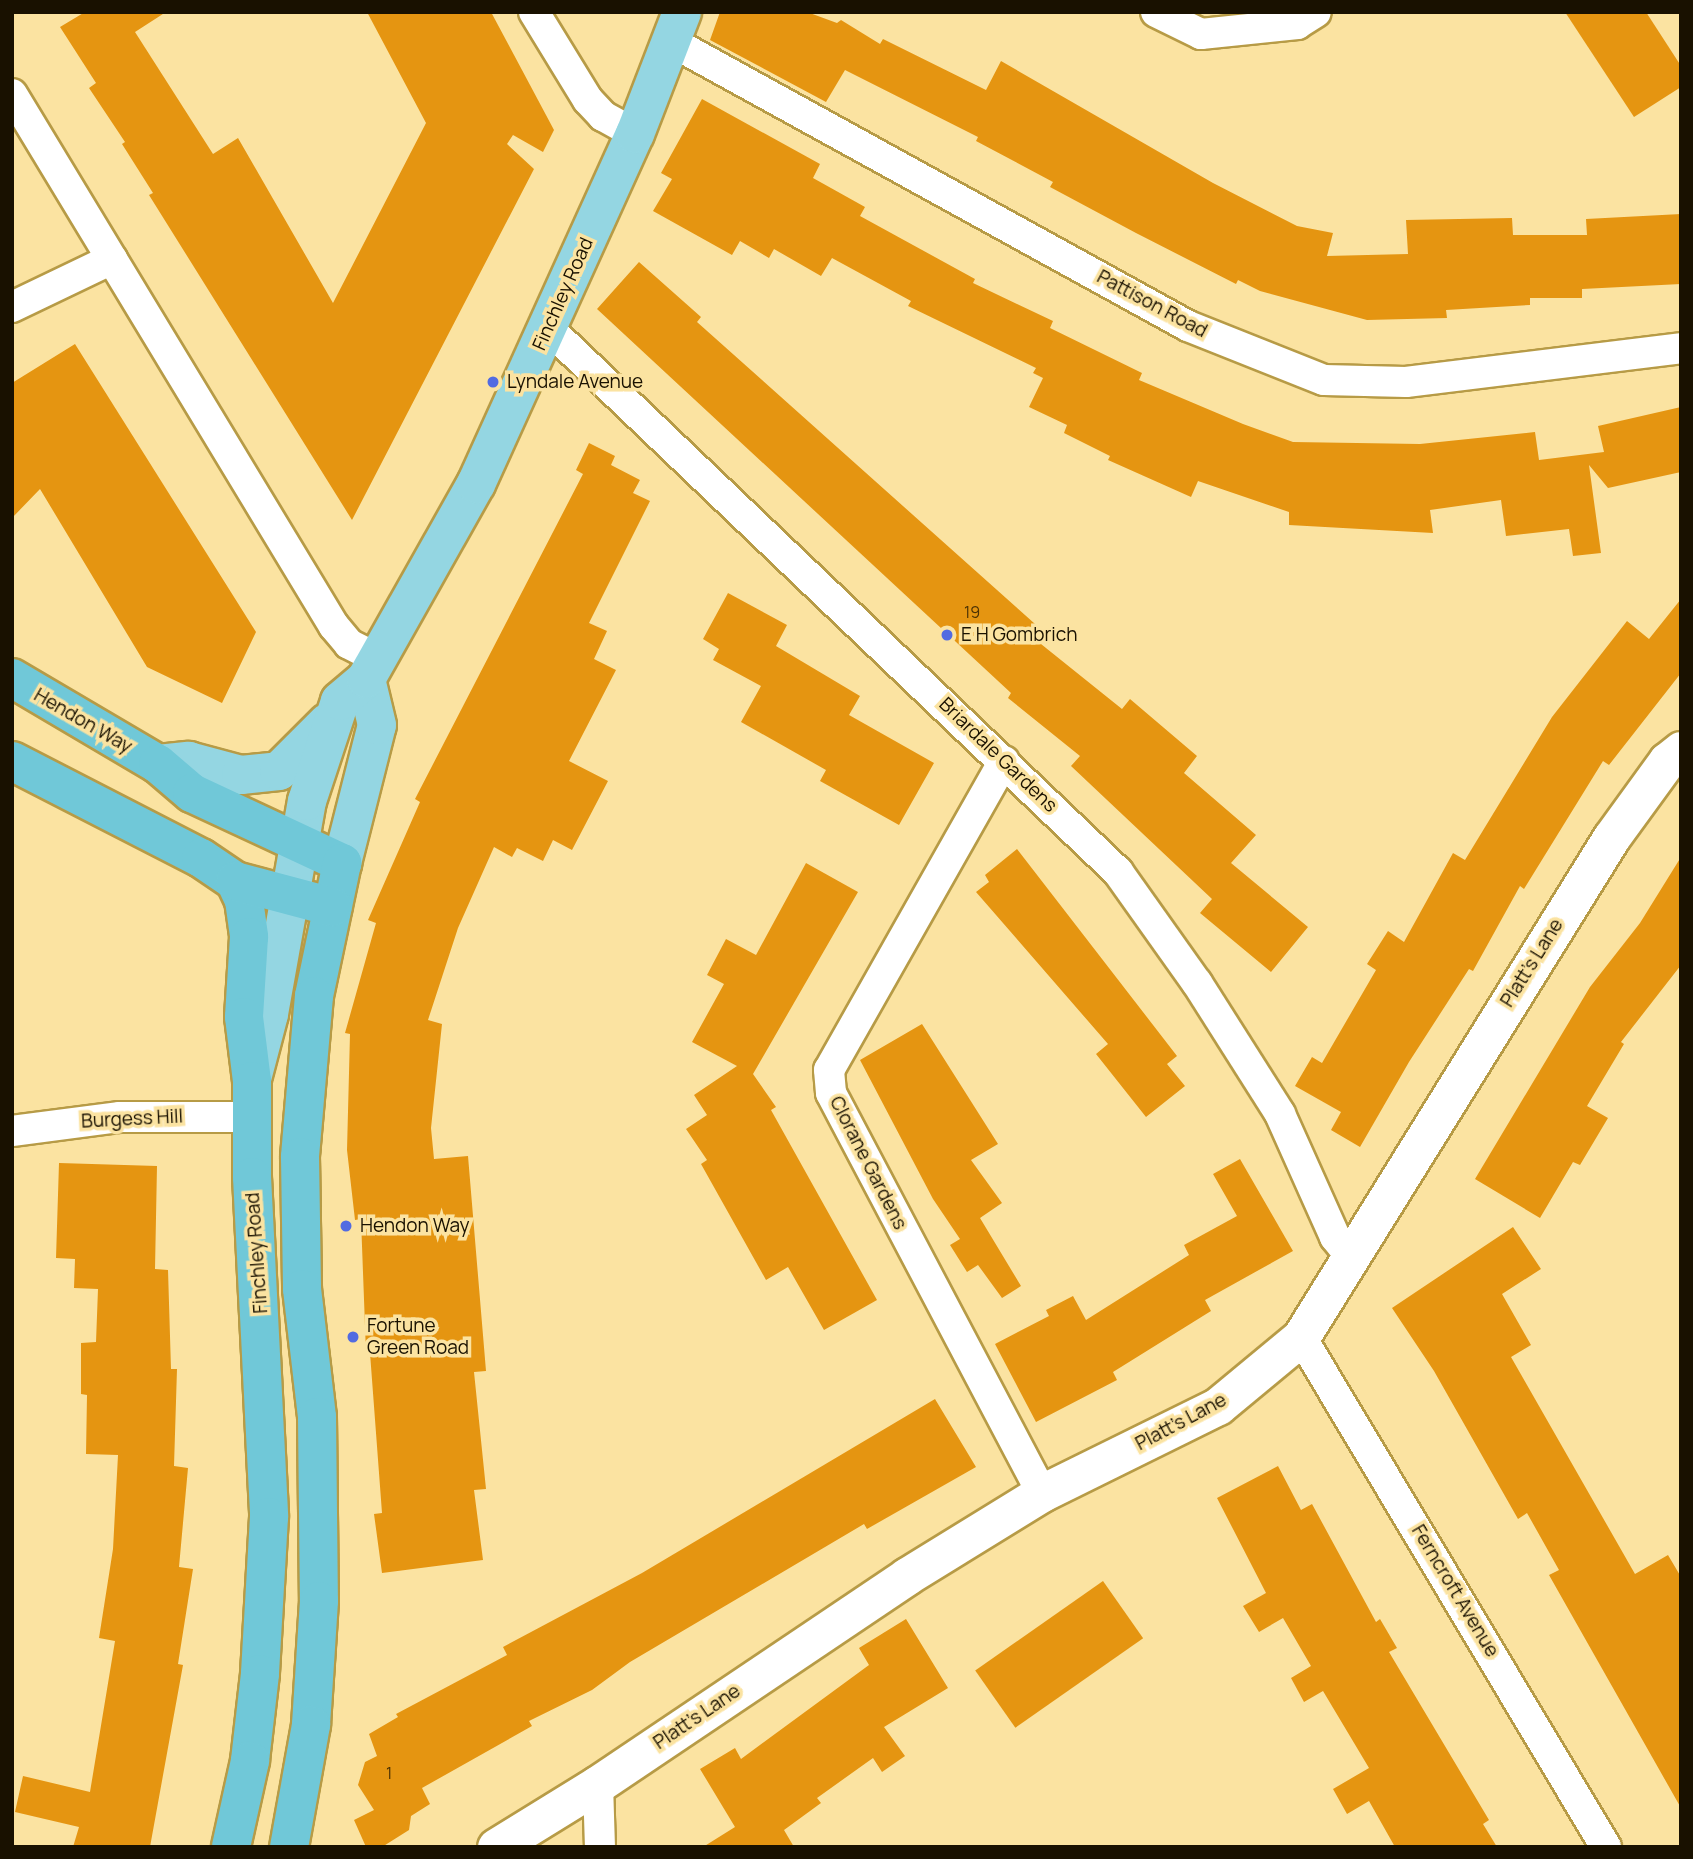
<!DOCTYPE html>
<style>
body{margin:0}
#map{position:relative;width:1693px;height:1859px;overflow:hidden;background:#fbe3a1;font-family:Manrope,sans-serif}
div>[style]{position:absolute}
[style*='--x']{left:calc(var(--x)*1px);top:calc(var(--y)*1px);width:calc(var(--w)*1px);rotate:calc(var(--a)*1deg)}
.building>*{inset:0;background:#e59511;transform-origin:0 0}
.roads{filter:drop-shadow(2px 0 #b79b46) drop-shadow(-2px 0 #b79b46) drop-shadow(0 2px #b79b46) drop-shadow(0 -2px #b79b46)}
.minor>*{height:30px;margin:-15px;padding:0 15px;transform-origin:15px;border-radius:15px;background:#fff}
.tertiary>*{height:37px;margin:-18.5px;padding:0 18.5px;transform-origin:18.5px;border-radius:18.5px;background:#fff}
.primary>*{height:38px;margin:-19px;padding:0 19px;transform-origin:19px;border-radius:19px;background:#94d6e2}
.trunk>*{height:38px;margin:-19px;padding:0 19px;transform-origin:19px;border-radius:19px;background:#70c8d8}
.dots>*{width:19px;height:19px;translate:-50% -50%;box-sizing:border-box;border:4px solid #fbe3a1;border-radius:50%}
span{translate:-50% -50%;white-space:nowrap;text-align:center;line-height:1.15;-webkit-text-stroke:7px #fbe3a1;paint-order:stroke}
.number-label{font-size:16px;color:#4c3204}
.number-label span{-webkit-text-stroke-width:0}
.street-label{font-size:19px;color:#191100}
.poi-label{font-size:19px;color:#191100}
.left{translate:0 -50%;text-align:left}
.frame{position:absolute;inset:0;border:14px solid #191100;pointer-events:none}
</style>
<div id="map">
<div class="building">
<div style="clip-path:polygon(85px 12px,166px 12px,135px 32px,213px 154px,238px 138px,333px 303px,426px 123px,367px 12px,491px 12px,554px 130px,543px 152px,513px 135px,507px 144px,534px 169px,352px 520px,149px 195px,153px 193px,122px 144px,125px 142px,89px 88px,96px 83px,60px 27px)"></div>
<div style="clip-path:polygon(720px 12px,807px 12px,837px 23px,841px 20px,880px 44px,883px 39px,986px 90px,1001px 61px,1213px 183px,1297px 226px,1333px 233px,1327px 256px,1408px 254px,1406px 220px,1512px 218px,1513px 235px,1587px 235px,1586px 219px,1681px 214px,1681px 284px,1582px 289px,1582px 298px,1530px 298px,1530px 305px,1446px 310px,1447px 318px,1367px 320px,1260px 291px,1238px 280px,1236px 284px,1136px 233px,1050px 187px,1053px 182px,976px 141px,978px 137px,845px 70px,826px 102px,710px 40px)"></div>
<div style="clip-path:polygon(1565px 12px,1646px 12px,1681px 66px,1681px 87px,1634px 117px)"></div>
<div style="clip-path:polygon(702px 99px,820px 164px,813px 178px,865px 207px,860px 216px,975px 279px,973px 283px,1053px 321px,1050px 328px,1142px 373px,1139px 380px,1243px 424px,1293px 442px,1420px 444px,1535px 432px,1539px 460px,1604px 452px,1598px 426px,1681px 407px,1681px 472px,1608px 488px,1589px 465px,1601px 553px,1573px 556px,1569px 529px,1506px 536px,1501px 500px,1430px 510px,1433px 533px,1289px 525px,1289px 512px,1198px 481px,1191px 497px,1108px 460px,1110px 456px,1064px 433px,1067px 425px,1029px 407px,1043px 378px,1033px 373px,1036px 368px,908px 306px,911px 301px,832px 258px,821px 276px,774px 249px,769px 258px,740px 241px,732px 255px,653px 211px,672px 179px,661px 173px)"></div>
<div style="clip-path:polygon(639px 262px,701px 317px,697px 322px,1044px 632px,1036px 640px,1122px 709px,1130px 699px,1197px 756px,1184px 773px,1256px 835px,1231px 863px,1308px 927px,1271px 972px,1200px 913px,1212px 899px,1071px 766px,1080px 756px,1008px 698px,1011px 693px,597px 309px)"></div>
<div style="clip-path:polygon(75px 344px,256px 632px,222px 703px,147px 667px,40px 489px,12px 518px,12px 383px)"></div>
<div style="clip-path:polygon(589px 443px,615px 456px,611px 465px,640px 480px,633px 493px,650px 501px,589px 623px,607px 631px,594px 659px,616px 670px,569px 761px,608px 781px,572px 850px,553px 840px,543px 861px,517px 848px,512px 857px,494px 847px,458px 928px,428px 1020px,442px 1024px,431px 1128px,434px 1159px,468px 1156px,486px 1371px,474px 1372px,486px 1489px,474px 1490px,483px 1560px,382px 1573px,374px 1514px,382px 1513px,370px 1353px,366px 1353px,361px 1219px,355px 1220px,347px 1150px,350px 1034px,345px 1033px,376px 923px,368px 920px,420px 802px,415px 799px,583px 474px,576px 470px)"></div>
<div style="clip-path:polygon(728px 593px,787px 625px,776px 646px,860px 696px,849px 715px,934px 763px,899px 825px,820px 781px,826px 770px,741px 722px,761px 686px,713px 660px,719px 649px,703px 639px)"></div>
<div style="clip-path:polygon(1681px 599px,1681px 673px,1609px 765px,1603px 761px,1524px 889px,1520px 886px,1473px 971px,1469px 969px,1409px 1062px,1360px 1147px,1331px 1130px,1341px 1112px,1295px 1086px,1312px 1057px,1322px 1063px,1376px 970px,1367px 964px,1388px 931px,1404px 942px,1453px 853px,1465px 860px,1552px 717px,1627px 621px,1649px 639px)"></div>
<div style="clip-path:polygon(1017px 849px,1177px 1056px,1167px 1064px,1185px 1086px,1146px 1117px,1096px 1054px,1108px 1044px,976px 892px,989px 882px,985px 875px)"></div>
<div style="clip-path:polygon(1681px 857px,1681px 965px,1621px 1042px,1624px 1044px,1587px 1106px,1608px 1118px,1580px 1165px,1573px 1162px,1540px 1218px,1475px 1179px,1590px 987px,1640px 923px)"></div>
<div style="clip-path:polygon(806px 863px,858px 892px,753px 1074px,776px 1107px,771px 1110px,877px 1300px,824px 1330px,788px 1267px,766px 1280px,701px 1164px,707px 1160px,686px 1129px,707px 1115px,694px 1095px,737px 1066px,692px 1042px,724px 984px,707px 975px,726px 939px,756px 955px)"></div>
<div style="clip-path:polygon(922px 1024px,998px 1144px,971px 1160px,1002px 1203px,980px 1218px,1021px 1286px,1002px 1298px,978px 1265px,967px 1272px,950px 1245px,960px 1239px,933px 1199px,860px 1060px)"></div>
<div style="clip-path:polygon(1240px 1159px,1293px 1251px,1205px 1300px,1211px 1311px,1113px 1372px,1117px 1380px,1036px 1422px,995px 1344px,1049px 1316px,1046px 1310px,1073px 1296px,1086px 1320px,1189px 1255px,1184px 1245px,1237px 1216px,1213px 1174px)"></div>
<div style="clip-path:polygon(59px 1163px,157px 1166px,155px 1269px,168px 1270px,171px 1369px,177px 1369px,174px 1466px,188px 1468px,179px 1567px,193px 1569px,178px 1664px,183px 1665px,150px 1847px,73px 1847px,79px 1827px,15px 1812px,23px 1776px,90px 1792px,115px 1641px,99px 1638px,113px 1549px,118px 1455px,86px 1454px,87px 1395px,81px 1394px,81px 1343px,96px 1342px,98px 1289px,74px 1288px,75px 1259px,56px 1258px)"></div>
<div style="clip-path:polygon(1513px 1227px,1541px 1269px,1502px 1294px,1531px 1345px,1511px 1357px,1635px 1574px,1668px 1555px,1681px 1577px,1681px 1808px,1549px 1575px,1559px 1570px,1527px 1513px,1518px 1519px,1434px 1371px,1392px 1308px)"></div>
<div style="clip-path:polygon(935px 1399px,976px 1467px,867px 1529px,864px 1524px,630px 1662px,592px 1690px,529px 1721px,532px 1726px,422px 1788px,430px 1804px,411px 1816px,409px 1830px,382px 1847px,366px 1847px,354px 1820px,374px 1810px,358px 1785px,365px 1762px,377px 1756px,369px 1734px,398px 1717px,396px 1714px,507px 1655px,503px 1647px,642px 1573px)"></div>
<div style="clip-path:polygon(1278px 1466px,1301px 1510px,1312px 1504px,1376px 1622px,1380px 1619px,1397px 1648px,1389px 1652px,1489px 1820px,1483px 1824px,1497px 1847px,1395px 1847px,1369px 1801px,1347px 1814px,1333px 1789px,1369px 1768px,1323px 1691px,1304px 1702px,1291px 1678px,1311px 1666px,1283px 1618px,1259px 1632px,1243px 1606px,1266px 1593px,1217px 1498px)"></div>
<div style="left:1103px;top:1581px;width:70px;height:156px;rotate:55deg"></div>
<div style="clip-path:polygon(906px 1619px,948px 1688px,884px 1727px,905px 1756px,882px 1772px,873px 1758px,817px 1798px,821px 1803px,784px 1830px,794px 1847px,703px 1847px,735px 1827px,700px 1769px,735px 1748px,741px 1759px,869px 1665px,859px 1648px)"></div>
</div>
<div class="roads">
<div class="minor">
<div style="--x:534;--y:12;--w:103;--a:58.5"></div>
<div style="--x:588;--y:100;--w:22;--a:47"></div>
<div style="--x:603;--y:116;--w:37;--a:29"></div>
<div style="--x:1156;--y:12;--w:50;--a:26.1"></div>
<div style="--x:1201;--y:34;--w:97;--a:-5.9"></div>
<div style="--x:1297;--y:24;--w:22;--a:-32"></div>
<div style="--x:672;--y:42;--w:589;--a:28.83"></div>
<div style="--x:1188;--y:326;--w:146;--a:21.7"></div>
<div style="--x:1324;--y:380;--w:82;--a:1.4"></div>
<div style="--x:1406;--y:382;--w:277;--a:-7"></div>
<div style="--x:12;--y:94;--w:622;--a:58.82"></div>
<div style="--x:334;--y:626;--w:23;--a:50"></div>
<div style="--x:349;--y:644;--w:33;--a:27"></div>
<div style="--x:12;--y:307;--w:111;--a:-25.6"></div>
<div style="--x:548;--y:328;--w:788;--a:43.66"></div>
<div style="--x:1118;--y:872;--w:136;--a:54.6"></div>
<div style="--x:1197;--y:983;--w:155;--a:57.6"></div>
<div style="--x:1280;--y:1114;--w:135;--a:65.9"></div>
<div style="--x:1335;--y:1237;--w:27;--a:51"></div>
<div style="--x:1004;--y:761;--w:355;--a:119.5"></div>
<div style="--x:829;--y:1070;--w:23;--a:85"></div>
<div style="--x:831;--y:1093;--w:452;--a:62.2"></div>
<div style="--x:12;--y:1131;--w:109;--a:-7.4"></div>
<div style="--x:120;--y:1117;--w:133;--a:0"></div>
<div style="--x:1301;--y:1337;--w:594;--a:59.12"></div>
<div style="--x:598;--y:1784;--w:63;--a:88.2"></div>
</div>
<div class="tertiary">
<div style="--x:496;--y:1847;--w:120;--a:-31.7"></div>
<div style="--x:598;--y:1784;--w:372;--a:-33.9"></div>
<div style="--x:907;--y:1576;--w:158;--a:-31.6"></div>
<div style="--x:1042;--y:1493;--w:196;--a:-26.3"></div>
<div style="--x:1218;--y:1406;--w:108;--a:-39.7"></div>
<div style="--x:1301;--y:1337;--w:587;--a:-58.15"></div>
<div style="--x:1611;--y:838;--w:95;--a:-54"></div>
<div style="--x:1667;--y:761;--w:18;--a:-38"></div>
</div>
<div class="primary">
<div style="--x:158;--y:764;--w:31;--a:-6"></div>
<div style="--x:189;--y:761;--w:54;--a:15.1"></div>
<div style="--x:241;--y:775;--w:38;--a:-6"></div>
<div style="--x:279;--y:771;--w:68;--a:-45"></div>
<div style="--x:342;--y:863;--w:142;--a:-75.8"></div>
<div style="--x:377;--y:725;--w:47;--a:-103.4"></div>
<div style="--x:252;--y:1079;--w:67;--a:-75.3"></div>
<div style="--x:269;--y:1014;--w:216;--a:-79.9"></div>
<div style="--x:307;--y:801;--w:105;--a:-71.7"></div>
<div style="--x:340;--y:701;--w:34;--a:-40"></div>
<div style="--x:366;--y:679;--w:224;--a:-60.6"></div>
<div style="--x:476;--y:484;--w:384;--a:-65.6"></div>
<div style="--x:635;--y:134;--w:131;--a:-68.9"></div>
</div>
<div class="trunk">
<div style="--x:12;--y:678;--w:169;--a:30.5"></div>
<div style="--x:158;--y:764;--w:45;--a:40.5"></div>
<div style="--x:192;--y:793;--w:166;--a:25"></div>
<div style="--x:342;--y:863;--w:136;--a:101.9"></div>
<div style="--x:314;--y:996;--w:162;--a:95"></div>
<div style="--x:300;--y:1157;--w:132;--a:89.1"></div>
<div style="--x:302;--y:1289;--w:129;--a:83.3"></div>
<div style="--x:317;--y:1417;--w:184;--a:89.4"></div>
<div style="--x:319;--y:1601;--w:124;--a:93.7"></div>
<div style="--x:311;--y:1725;--w:124;--a:100.2"></div>
<div style="--x:12;--y:761;--w:212;--a:27.2"></div>
<div style="--x:201;--y:858;--w:41;--a:34.1"></div>
<div style="--x:235;--y:881;--w:21;--a:65"></div>
<div style="--x:244;--y:900;--w:37;--a:82"></div>
<div style="--x:249;--y:937;--w:80;--a:93.6"></div>
<div style="--x:244;--y:1017;--w:64;--a:82.9"></div>
<div style="--x:252;--y:1081;--w:96;--a:90"></div>
<div style="--x:252;--y:1177;--w:340;--a:87.1"></div>
<div style="--x:269;--y:1517;--w:157;--a:93.3"></div>
<div style="--x:260;--y:1674;--w:88;--a:96.6"></div>
<div style="--x:250;--y:1761;--w:88;--a:102.5"></div>
<div style="--x:235;--y:881;--w:101;--a:14.9"></div>
</div>
</div>
<div class="dots">
<div style="left:493px;top:382px;background:#526be1"></div>
<div style="left:947px;top:635px;background:#526be1"></div>
<div style="left:346px;top:1226px;background:#526be1"></div>
<div style="left:353px;top:1337px;background:#526be1"></div>
</div>
<div class="number-label">
<span style="left:972px;top:612px">19</span>
<span style="left:389px;top:1773px">1</span>
</div>
<div class="street-label">
<span style="left:563px;top:294px;rotate:-66deg">Finchley Road</span>
<span style="left:1152px;top:304px;rotate:28deg">Pattison Road</span>
<span style="left:83px;top:721px;rotate:30deg">Hendon Way</span>
<span style="left:998px;top:755px;rotate:44deg">Briardale Gardens</span>
<span style="left:1532px;top:963px;rotate:-58deg">Platt's Lane</span>
<span style="left:132px;top:1119px;rotate:-3deg">Burgess Hill</span>
<span style="left:868px;top:1163px;rotate:63deg">Clorane Gardens</span>
<span style="left:257px;top:1253px;rotate:-94deg">Finchley Road</span>
<span style="left:1181px;top:1422px;rotate:-28deg">Platt's Lane</span>
<span style="left:1455px;top:1591px;rotate:59deg">Ferncroft Avenue</span>
<span style="left:697px;top:1717px;rotate:-34deg">Platt's Lane</span>
</div>
<div class="poi-label">
<span class="left" style="left:507px;top:382px">Lyndale Avenue</span>
<span class="left" style="left:961px;top:635px">E H Gombrich</span>
<span class="left" style="left:360px;top:1226px">Hendon Way</span>
<span class="left" style="left:367px;top:1337px">Fortune<br>Green Road</span>
</div>
<div class="frame"></div>
</div>
